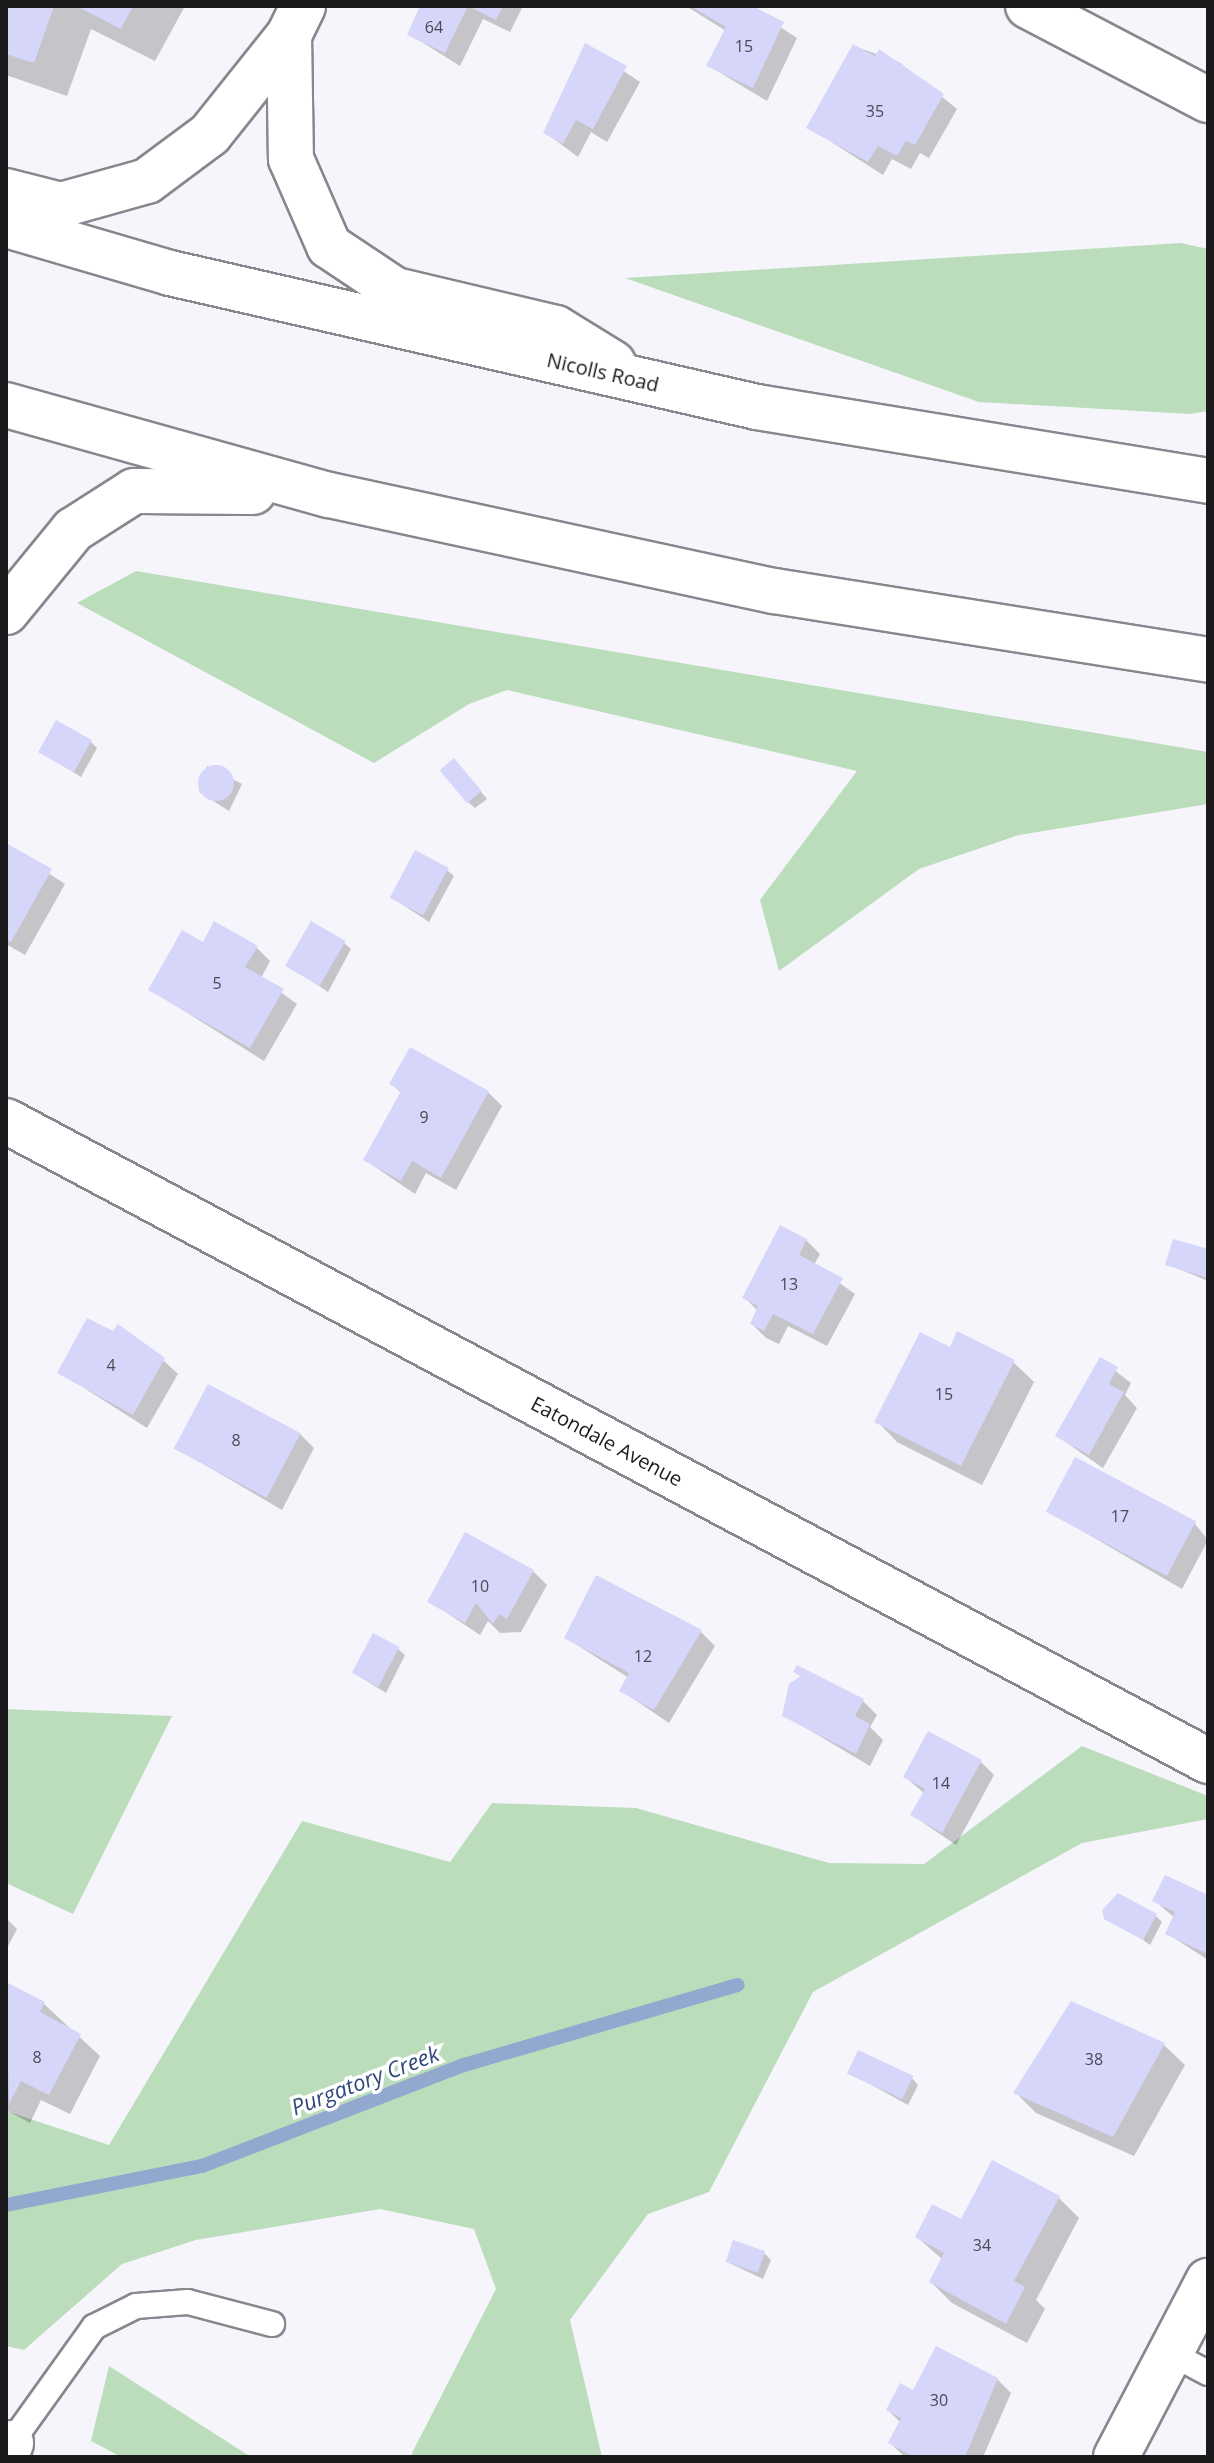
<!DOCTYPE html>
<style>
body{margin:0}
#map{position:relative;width:1214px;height:2463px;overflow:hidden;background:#f6f5fc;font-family:"Open Sans",sans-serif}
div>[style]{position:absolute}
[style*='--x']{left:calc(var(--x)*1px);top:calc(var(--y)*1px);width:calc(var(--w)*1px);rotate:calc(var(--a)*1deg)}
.green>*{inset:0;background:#bdb}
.shadow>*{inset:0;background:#0003}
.stream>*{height:14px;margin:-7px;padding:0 7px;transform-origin:7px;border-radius:7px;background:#92a8cf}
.building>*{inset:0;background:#d6d5fa;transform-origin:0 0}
.round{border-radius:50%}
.roads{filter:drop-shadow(2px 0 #87878d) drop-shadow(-2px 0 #87878d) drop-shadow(0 2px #87878d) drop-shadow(0 -2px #87878d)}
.lane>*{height:24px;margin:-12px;padding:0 12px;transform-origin:12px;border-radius:12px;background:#fff}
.street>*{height:44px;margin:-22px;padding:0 22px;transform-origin:22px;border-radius:22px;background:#fff}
.highway>*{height:44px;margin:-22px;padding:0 22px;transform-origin:22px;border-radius:22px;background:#fff}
span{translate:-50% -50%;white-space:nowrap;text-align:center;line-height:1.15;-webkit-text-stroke:7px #fff;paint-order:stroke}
.number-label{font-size:16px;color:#4a4a54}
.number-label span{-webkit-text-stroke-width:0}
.street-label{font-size:20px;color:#1b1b1d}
.water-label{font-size:22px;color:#2f497d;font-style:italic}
.frame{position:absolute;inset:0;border:8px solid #1b1b1d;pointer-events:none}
</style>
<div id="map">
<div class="green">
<div style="clip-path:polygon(1181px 243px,1208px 249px,1208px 411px,1190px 414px,979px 402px,625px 278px)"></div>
<div style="clip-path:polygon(136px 571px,1208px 752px,1208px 804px,1019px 835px,919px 869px,779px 971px,760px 900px,857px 771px,507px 690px,469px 704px,374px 763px,77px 603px)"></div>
<div style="clip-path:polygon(6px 1709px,172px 1716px,73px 1914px,6px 1883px)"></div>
<div style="clip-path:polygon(1082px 1746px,1208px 1796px,1208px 1819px,1082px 1843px,813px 1992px,709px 2192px,648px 2214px,570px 2320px,602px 2457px,410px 2457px,496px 2289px,474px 2229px,380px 2209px,196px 2240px,122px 2264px,24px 2350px,6px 2346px,6px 2111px,109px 2145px,302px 1821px,450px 1862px,492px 1803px,636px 1808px,829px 1863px,924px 1864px)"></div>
<div style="clip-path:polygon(109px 2366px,251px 2457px,121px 2457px,91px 2441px)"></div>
</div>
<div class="shadow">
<div style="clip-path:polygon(6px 6px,185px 6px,155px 61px,91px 29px,67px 96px,6px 75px)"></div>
<div style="clip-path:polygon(426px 6px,523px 6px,510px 32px,483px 19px,460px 66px,409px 34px)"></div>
<div style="clip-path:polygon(686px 6px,748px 6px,797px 38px,767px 101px,709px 66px,726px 31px)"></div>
<div style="clip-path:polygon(586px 46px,640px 82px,607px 142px,591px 132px,578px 157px,546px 133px)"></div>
<div style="clip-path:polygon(854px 46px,899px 62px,957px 109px,929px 158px,920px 153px,911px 169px,892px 159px,883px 175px,808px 127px)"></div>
<div style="clip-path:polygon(90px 741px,97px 748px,81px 777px,41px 752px)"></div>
<div style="clip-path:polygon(207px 766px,242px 784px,229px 811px,199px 792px)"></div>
<div style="clip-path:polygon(461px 768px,487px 799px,475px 808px,468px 802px)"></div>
<div style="clip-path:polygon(6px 845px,65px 884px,25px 955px,6px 944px)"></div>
<div style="clip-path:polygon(447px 870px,454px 876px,429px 922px,391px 897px)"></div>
<div style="clip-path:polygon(344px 943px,351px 949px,328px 992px,289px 966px)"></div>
<div style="clip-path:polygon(203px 944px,256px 947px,270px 961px,261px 978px,297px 1004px,264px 1061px,151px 990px)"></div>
<div style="clip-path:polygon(392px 1084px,488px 1092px,502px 1106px,456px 1190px,426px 1173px,415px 1194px,365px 1160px,402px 1094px)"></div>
<div style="clip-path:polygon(806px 1240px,820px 1254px,814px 1265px,855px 1294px,827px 1346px,788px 1326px,779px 1344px,766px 1338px,752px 1324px,758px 1311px,744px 1297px)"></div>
<div style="clip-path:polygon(1208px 1251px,1208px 1281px,1167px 1264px)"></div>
<div style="clip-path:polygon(950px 1350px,1013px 1362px,1034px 1382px,982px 1485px,897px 1442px,877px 1421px)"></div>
<div style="clip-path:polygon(1100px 1359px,1131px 1383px,1125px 1395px,1137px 1408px,1103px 1468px,1057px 1436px)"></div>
<div style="clip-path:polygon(163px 1360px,178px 1374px,147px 1428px,59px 1372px)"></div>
<div style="clip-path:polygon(300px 1434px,314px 1448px,282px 1510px,176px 1448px)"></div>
<div style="clip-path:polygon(1048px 1511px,1195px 1524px,1208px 1540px,1182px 1589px)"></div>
<div style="clip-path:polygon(533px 1571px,547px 1585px,521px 1632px,500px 1633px,488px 1621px,480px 1635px,429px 1601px)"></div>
<div style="clip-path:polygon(701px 1632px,715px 1646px,669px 1723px,622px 1691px,629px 1678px,566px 1638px)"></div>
<div style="clip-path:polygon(398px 1649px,405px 1655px,386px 1693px,354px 1673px)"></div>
<div style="clip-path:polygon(796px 1672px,863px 1701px,877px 1715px,870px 1727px,883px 1740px,870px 1766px,784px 1715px,802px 1678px)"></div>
<div style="clip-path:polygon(980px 1761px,994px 1775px,956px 1845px,912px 1815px,924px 1793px,905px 1777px)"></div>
<div style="clip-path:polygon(1208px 1897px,1208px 1960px,1168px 1934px,1175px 1918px,1155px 1901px)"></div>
<div style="clip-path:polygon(1156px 1916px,1162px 1922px,1150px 1945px,1111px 1917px)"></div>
<div style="clip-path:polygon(6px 1918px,17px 1929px,6px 1950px)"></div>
<div style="clip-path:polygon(6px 1984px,44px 2004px,100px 2056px,70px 2114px,41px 2100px,30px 2123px,6px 2110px)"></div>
<div style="clip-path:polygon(1072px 2003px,1164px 2045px,1185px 2065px,1134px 2156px,1036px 2113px,1016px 2093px)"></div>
<div style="clip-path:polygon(850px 2073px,912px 2078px,918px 2085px,908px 2105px)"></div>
<div style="clip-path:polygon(1059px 2198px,1079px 2218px,1036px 2300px,1045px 2309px,1027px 2343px,952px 2303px,931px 2282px,943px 2260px,917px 2237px)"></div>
<div style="clip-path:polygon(764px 2253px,771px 2260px,763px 2279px,727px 2262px)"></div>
<div style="clip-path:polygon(997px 2379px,1011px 2393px,983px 2457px,905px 2457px,890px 2443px,901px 2423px,888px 2410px,913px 2392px)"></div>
</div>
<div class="stream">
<div style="--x:6;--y:2205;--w:200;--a:-11.3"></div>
<div style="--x:202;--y:2166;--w:281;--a:-21.1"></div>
<div style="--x:464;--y:2065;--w:285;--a:-16.3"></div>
</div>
<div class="building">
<div style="clip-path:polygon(6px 6px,54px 6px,34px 63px,6px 54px)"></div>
<div style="clip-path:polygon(76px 6px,133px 6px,121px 29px)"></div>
<div style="clip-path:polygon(420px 6px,503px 6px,496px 20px,468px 6px,445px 53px,407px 35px)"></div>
<div style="clip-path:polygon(690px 6px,753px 6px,784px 22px,753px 88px,706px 66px,726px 27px)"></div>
<div style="clip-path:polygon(585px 43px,627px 66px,593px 129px,576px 120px,563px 144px,543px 133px)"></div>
<div style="clip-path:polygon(853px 44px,875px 56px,879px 49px,944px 94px,915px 145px,906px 141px,897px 156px,878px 146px,868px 162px,806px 128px)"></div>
<div style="left:56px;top:720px;width:41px;height:37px;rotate:29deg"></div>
<div style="left:454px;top:758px;width:43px;height:19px;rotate:50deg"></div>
<div class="round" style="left:198px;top:765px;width:36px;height:36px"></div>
<div style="clip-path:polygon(6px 843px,52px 869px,11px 942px,6px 940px)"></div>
<div style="left:415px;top:850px;width:38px;height:54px;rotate:28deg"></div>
<div style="clip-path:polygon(214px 921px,258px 946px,245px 967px,284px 989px,250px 1048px,148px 990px,182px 930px,203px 942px)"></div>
<div style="left:311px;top:921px;width:40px;height:52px;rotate:30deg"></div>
<div style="clip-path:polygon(410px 1047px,489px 1091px,441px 1178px,412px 1161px,401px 1181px,363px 1160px,401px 1091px,389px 1084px)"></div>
<div style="clip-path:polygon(780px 1225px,807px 1239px,799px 1255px,843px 1278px,813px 1334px,773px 1314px,764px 1331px,750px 1324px,758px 1306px,742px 1298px)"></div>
<div style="clip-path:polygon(1173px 1239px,1208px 1249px,1208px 1278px,1165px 1265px)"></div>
<div style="clip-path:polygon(87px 1318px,113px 1331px,118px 1324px,165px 1358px,133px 1415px,57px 1373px)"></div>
<div style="clip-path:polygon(957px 1331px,1015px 1360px,961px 1466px,874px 1422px,920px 1332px,950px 1347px)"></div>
<div style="clip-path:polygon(1100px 1357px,1118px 1367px,1109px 1384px,1124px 1392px,1089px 1455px,1055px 1436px)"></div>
<div style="left:208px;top:1384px;width:105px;height:73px;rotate:28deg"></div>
<div style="left:1075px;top:1457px;width:137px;height:62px;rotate:28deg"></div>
<div style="clip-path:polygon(465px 1532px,534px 1570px,507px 1619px,499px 1614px,493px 1624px,476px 1603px,465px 1623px,427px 1602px)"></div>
<div style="clip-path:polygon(596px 1575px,702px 1630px,654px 1710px,619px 1691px,629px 1673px,564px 1638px)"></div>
<div style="left:373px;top:1633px;width:30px;height:45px;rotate:28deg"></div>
<div style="clip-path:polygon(797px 1665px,864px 1699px,855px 1716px,870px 1724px,856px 1754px,782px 1716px,789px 1684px,801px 1676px,793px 1672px)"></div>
<div style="clip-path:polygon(928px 1731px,982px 1760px,942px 1833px,910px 1815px,925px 1789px,903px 1777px)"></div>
<div style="clip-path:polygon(1165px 1875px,1208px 1895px,1208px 1954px,1165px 1934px,1175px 1912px,1152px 1901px)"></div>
<div style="clip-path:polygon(1118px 1893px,1157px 1914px,1143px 1940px,1104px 1919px,1102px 1910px)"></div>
<div style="clip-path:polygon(6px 1982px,45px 2002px,40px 2012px,81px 2034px,49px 2095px,21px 2081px,9px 2104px)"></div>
<div style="clip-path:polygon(1071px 2001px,1165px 2043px,1113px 2137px,1013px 2093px)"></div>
<div style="left:858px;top:2050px;width:61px;height:26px;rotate:25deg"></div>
<div style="clip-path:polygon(992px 2160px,1060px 2196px,1014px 2281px,1025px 2287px,1006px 2324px,929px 2282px,944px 2253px,915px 2237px,932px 2204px,961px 2219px)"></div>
<div style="left:733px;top:2240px;width:34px;height:23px;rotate:19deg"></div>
<div style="clip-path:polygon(936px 2346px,998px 2378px,965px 2457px,914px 2457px,888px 2443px,901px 2418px,886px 2410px,900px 2383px,913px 2390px)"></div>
</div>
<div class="roads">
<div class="lane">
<div style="--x:1170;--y:2353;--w:43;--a:27.8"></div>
<div style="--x:11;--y:2443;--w:143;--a:-54.4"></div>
<div style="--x:94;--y:2327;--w:47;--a:-26.6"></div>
<div style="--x:136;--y:2306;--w:52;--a:-4.4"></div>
<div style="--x:188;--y:2302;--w:87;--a:14.7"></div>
</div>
<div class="street">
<div style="--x:1028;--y:6;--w:203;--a:27.6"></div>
<div style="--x:289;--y:35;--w:32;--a:-64"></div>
<div style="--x:6;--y:1121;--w:1362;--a:28.03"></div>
<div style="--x:6;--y:2455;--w:13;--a:-67"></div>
<div style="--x:1116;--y:2457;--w:199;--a:-62.4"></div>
</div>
<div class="highway">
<div style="--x:289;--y:35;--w:124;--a:89.1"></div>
<div style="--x:291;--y:159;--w:95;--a:66.4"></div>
<div style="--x:329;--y:246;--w:79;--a:33.7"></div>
<div style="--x:395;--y:290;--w:165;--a:13.3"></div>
<div style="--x:556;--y:328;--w:67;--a:31.6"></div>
<div style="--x:6;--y:191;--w:57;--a:14.3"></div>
<div style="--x:61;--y:205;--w:89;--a:-15.6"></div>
<div style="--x:147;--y:181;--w:79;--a:-36.7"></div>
<div style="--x:210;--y:134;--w:127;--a:-51.4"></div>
<div style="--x:6;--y:225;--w:171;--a:16.3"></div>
<div style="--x:170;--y:273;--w:602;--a:12.86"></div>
<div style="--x:757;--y:407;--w:457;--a:9.3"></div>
<div style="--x:6;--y:405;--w:335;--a:15.6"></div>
<div style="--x:329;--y:495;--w:455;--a:12.2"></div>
<div style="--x:774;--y:591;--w:439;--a:9"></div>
<div style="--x:6;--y:612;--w:106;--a:-50.7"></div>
<div style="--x:73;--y:530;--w:72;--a:-32.6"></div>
<div style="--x:134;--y:491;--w:119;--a:0.5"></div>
</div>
</div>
<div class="number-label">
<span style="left:434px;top:27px">64</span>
<span style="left:744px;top:46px">15</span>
<span style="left:875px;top:111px">35</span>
<span style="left:217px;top:983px">5</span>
<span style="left:424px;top:1117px">9</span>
<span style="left:789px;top:1284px">13</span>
<span style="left:111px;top:1365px">4</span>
<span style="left:944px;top:1394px">15</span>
<span style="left:236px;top:1440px">8</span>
<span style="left:1120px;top:1516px">17</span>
<span style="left:480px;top:1586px">10</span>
<span style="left:643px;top:1656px">12</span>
<span style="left:941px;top:1783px">14</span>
<span style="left:37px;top:2057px">8</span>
<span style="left:1094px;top:2059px">38</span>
<span style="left:982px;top:2245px">34</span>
<span style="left:939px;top:2400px">30</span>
</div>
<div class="street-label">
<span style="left:603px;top:372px;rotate:13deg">Nicolls Road</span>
<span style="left:607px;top:1441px;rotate:28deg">Eatondale Avenue</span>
</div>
<div class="water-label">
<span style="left:365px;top:2080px;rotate:-21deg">Purgatory Creek</span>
</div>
<div class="frame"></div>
</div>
